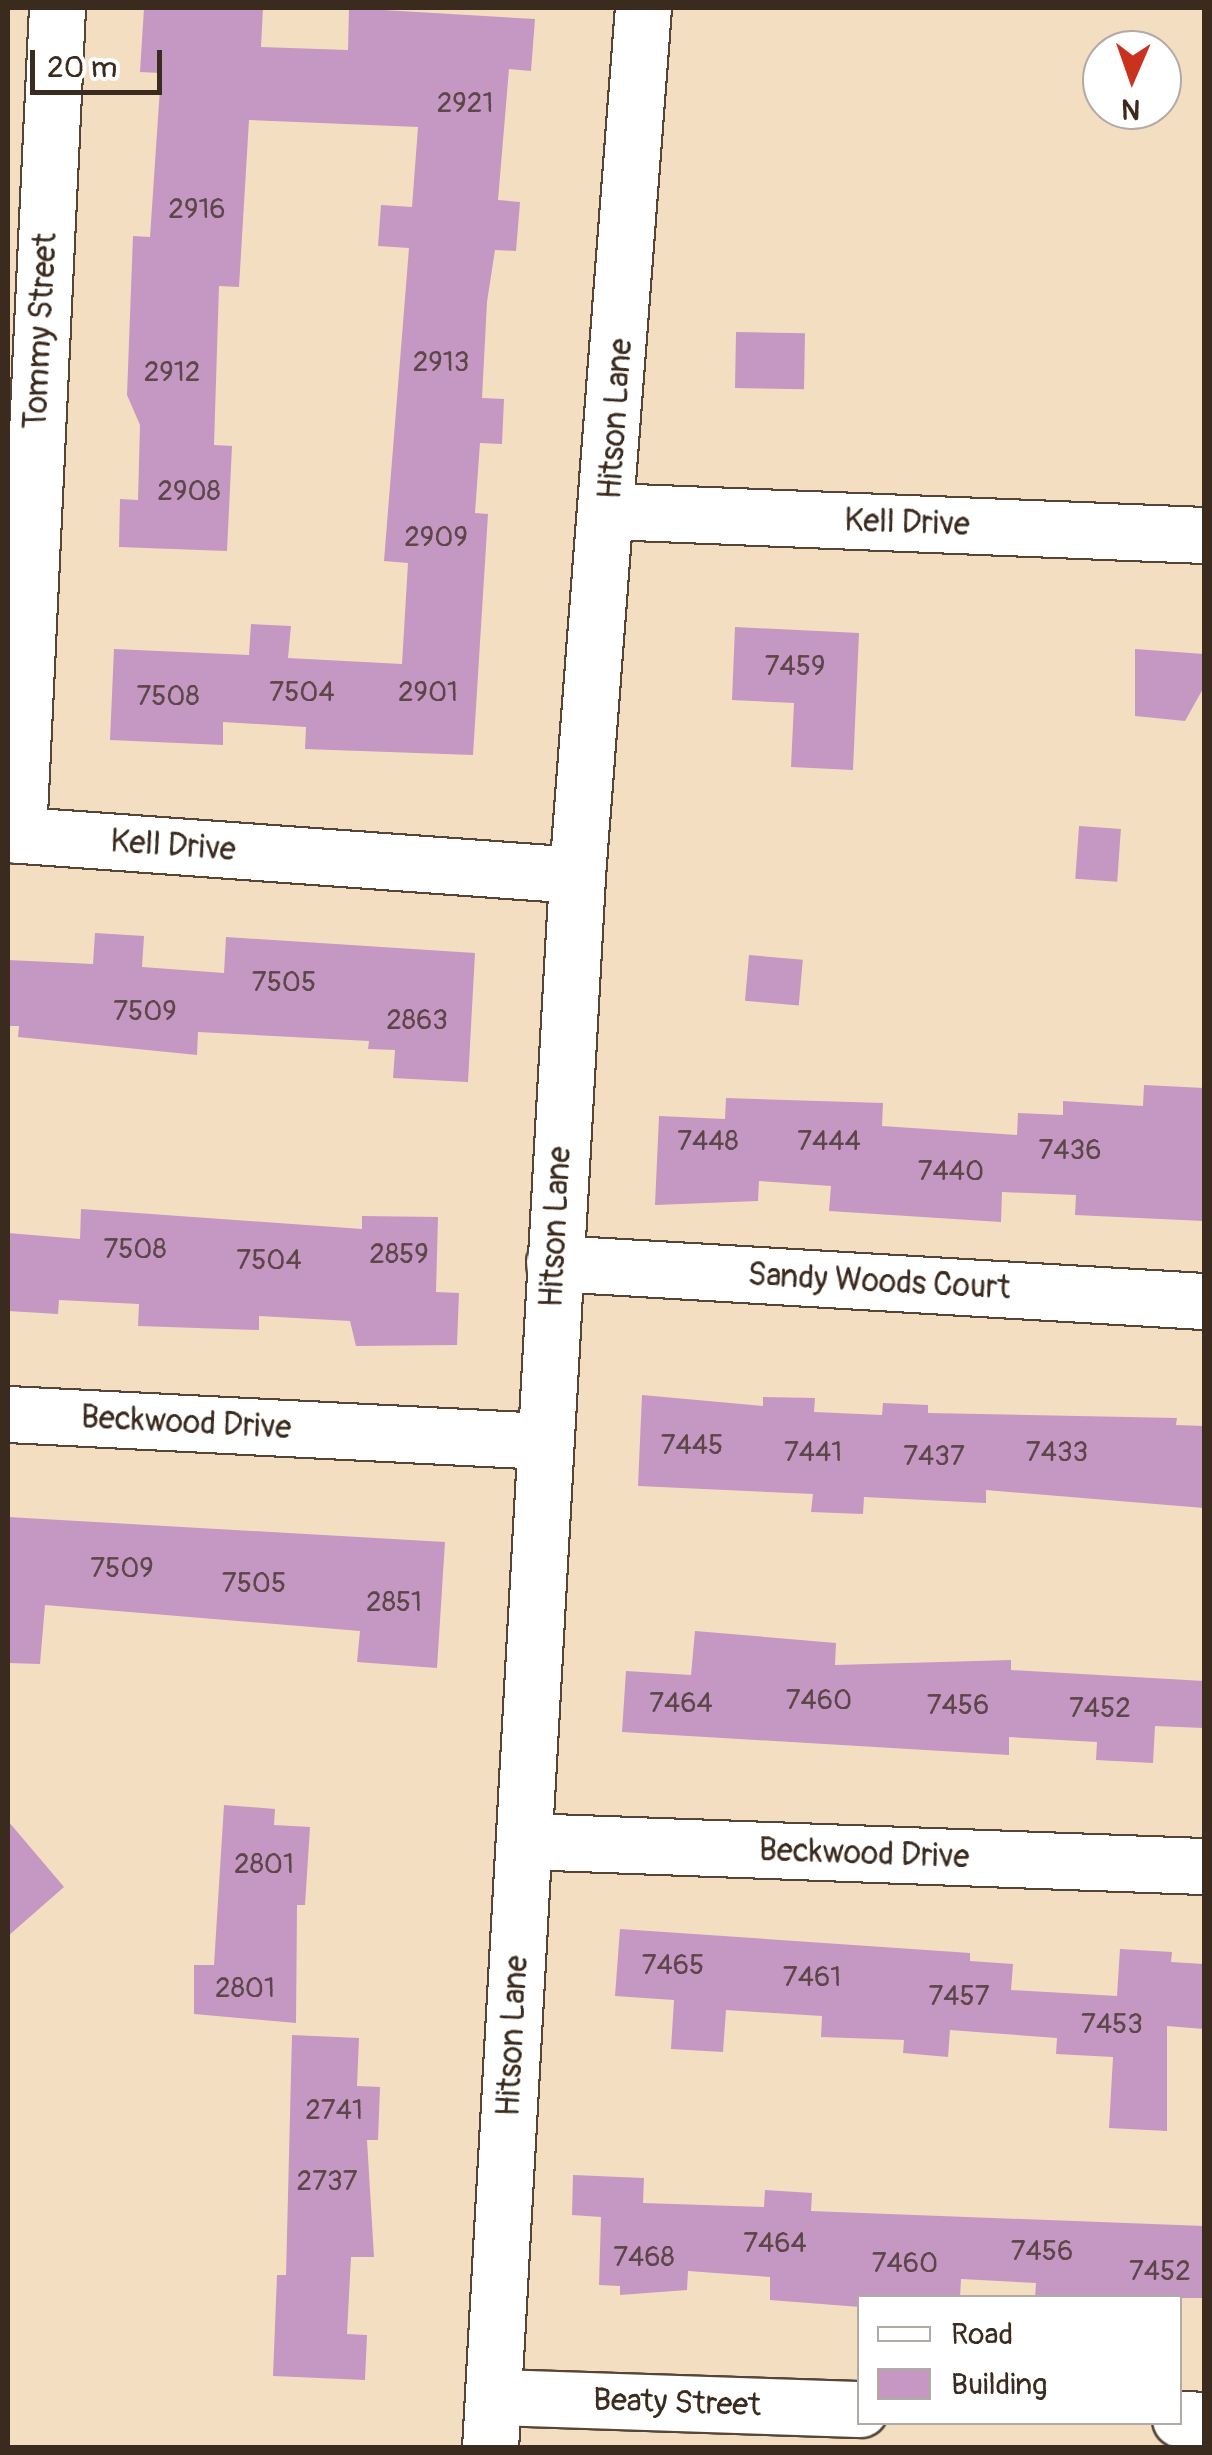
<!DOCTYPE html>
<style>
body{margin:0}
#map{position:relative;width:1212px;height:2455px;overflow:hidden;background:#f3dec2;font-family:Pangolin,sans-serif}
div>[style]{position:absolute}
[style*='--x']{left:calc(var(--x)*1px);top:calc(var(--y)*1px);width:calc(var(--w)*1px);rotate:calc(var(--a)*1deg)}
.building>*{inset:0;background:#c498c3;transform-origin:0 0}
.roads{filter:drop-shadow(2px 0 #574537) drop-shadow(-2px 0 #574537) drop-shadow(0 2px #574537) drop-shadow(0 -2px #574537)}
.minor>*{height:55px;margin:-27.5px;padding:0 27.5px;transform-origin:27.5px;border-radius:27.5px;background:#fff}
span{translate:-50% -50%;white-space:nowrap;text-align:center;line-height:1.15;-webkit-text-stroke:8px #fff;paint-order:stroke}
.number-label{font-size:28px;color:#5d4647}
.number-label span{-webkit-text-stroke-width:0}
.street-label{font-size:32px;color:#3b2a1e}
.frame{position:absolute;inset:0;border:10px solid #3b2a1e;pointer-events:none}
.legend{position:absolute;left:857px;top:2295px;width:325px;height:130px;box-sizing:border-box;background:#fff;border:2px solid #b1aaa5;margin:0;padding:12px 18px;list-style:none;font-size:30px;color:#3b2a1e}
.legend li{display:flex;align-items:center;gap:20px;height:50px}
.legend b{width:50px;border:2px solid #b1aaa5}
.north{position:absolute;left:1082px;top:30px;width:100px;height:100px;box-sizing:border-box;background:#fff;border:2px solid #b1aaa5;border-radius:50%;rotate:182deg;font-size:28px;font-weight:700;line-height:40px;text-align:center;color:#3b2a1e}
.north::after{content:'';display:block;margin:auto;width:35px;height:45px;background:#c8321e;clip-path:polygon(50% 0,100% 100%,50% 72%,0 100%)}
.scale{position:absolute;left:30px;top:50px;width:132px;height:45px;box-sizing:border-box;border:5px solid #3b2a1e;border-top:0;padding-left:12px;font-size:30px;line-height:35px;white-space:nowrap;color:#3b2a1e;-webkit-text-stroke:8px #fff;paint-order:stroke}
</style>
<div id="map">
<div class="building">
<div style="clip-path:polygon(144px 8px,263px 8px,261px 47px,348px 50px,349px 8px,535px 19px,531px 71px,509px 69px,498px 200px,520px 202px,516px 251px,495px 250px,487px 302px,482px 398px,504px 399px,502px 444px,480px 443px,475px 513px,488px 514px,473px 755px,305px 749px,306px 727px,223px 722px,223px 745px,110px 740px,114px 649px,249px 655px,251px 624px,291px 626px,288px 658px,402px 664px,408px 563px,384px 561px,409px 248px,378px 246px,381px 205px,412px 207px,418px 127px,249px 120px,239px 287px,219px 286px,214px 445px,232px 446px,227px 551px,119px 547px,120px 499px,138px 500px,140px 425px,127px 395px,133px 236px,150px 237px,161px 73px,140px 72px)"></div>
<div style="left:736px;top:332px;width:69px;height:56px;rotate:1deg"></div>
<div style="clip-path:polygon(735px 627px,859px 633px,853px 770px,791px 767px,794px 703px,732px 700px)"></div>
<div style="clip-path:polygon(1135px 649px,1204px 654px,1204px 687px,1185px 721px,1135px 716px)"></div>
<div style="left:1079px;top:826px;width:42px;height:53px;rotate:4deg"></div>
<div style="clip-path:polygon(95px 933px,144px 936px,142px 967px,224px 973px,226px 937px,475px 953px,468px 1082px,393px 1078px,395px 1050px,368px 1049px,369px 1041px,198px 1032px,197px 1055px,18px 1037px,19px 1026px,8px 1026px,8px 960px,93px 964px)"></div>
<div style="left:749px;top:955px;width:54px;height:46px;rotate:5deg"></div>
<div style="clip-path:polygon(1144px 1085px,1204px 1088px,1204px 1221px,1075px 1215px,1076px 1195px,1002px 1192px,1001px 1222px,829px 1211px,831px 1186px,759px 1181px,758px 1201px,655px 1205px,659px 1116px,725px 1119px,726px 1098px,883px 1103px,882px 1126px,1017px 1135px,1018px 1113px,1063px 1115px,1063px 1101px,1143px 1106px)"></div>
<div style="clip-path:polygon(81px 1209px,362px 1229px,362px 1216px,438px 1217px,436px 1292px,459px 1293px,457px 1345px,356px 1346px,350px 1321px,259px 1316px,259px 1330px,138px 1326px,139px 1304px,59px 1300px,58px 1314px,8px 1311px,8px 1233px,80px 1239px)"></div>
<div style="clip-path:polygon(642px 1395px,763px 1406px,763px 1397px,815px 1398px,814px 1412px,882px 1415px,883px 1403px,928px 1405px,928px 1413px,1177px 1418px,1176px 1425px,1204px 1426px,1204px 1508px,986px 1490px,986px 1503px,864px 1497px,863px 1514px,811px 1512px,813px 1494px,638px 1486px)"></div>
<div style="clip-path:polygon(8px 1517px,445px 1542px,437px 1668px,357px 1662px,360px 1631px,45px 1605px,40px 1664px,8px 1663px)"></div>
<div style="clip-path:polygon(695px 1631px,836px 1643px,835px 1665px,1011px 1660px,1011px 1670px,1204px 1681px,1204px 1728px,1155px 1726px,1153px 1763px,1096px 1760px,1097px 1742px,1009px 1737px,1009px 1755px,622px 1732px,626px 1671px,691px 1675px)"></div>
<div style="clip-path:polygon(224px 1805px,275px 1809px,274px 1825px,310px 1827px,305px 1905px,297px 1905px,296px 2023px,194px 2014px,194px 1965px,214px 1965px)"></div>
<div style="clip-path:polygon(8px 1821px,64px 1887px,8px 1936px)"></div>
<div style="clip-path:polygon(620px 1929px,970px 1953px,970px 1961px,1013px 1964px,1011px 1990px,1117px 1996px,1120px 1949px,1172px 1952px,1171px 1962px,1204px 1964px,1204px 2029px,1167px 2026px,1167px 2131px,1109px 2128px,1113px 2057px,1056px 2054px,1057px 2038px,950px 2030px,948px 2057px,903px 2053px,904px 2040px,821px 2037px,822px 2016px,726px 2010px,723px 2052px,671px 2049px,674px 2000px,615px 1996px)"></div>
<div style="clip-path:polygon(292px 2035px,359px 2038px,357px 2086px,380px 2087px,378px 2140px,367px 2140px,374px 2257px,351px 2257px,347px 2334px,367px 2335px,365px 2380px,273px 2376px,277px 2275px,286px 2275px)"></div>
<div style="clip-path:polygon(573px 2175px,644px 2178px,643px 2203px,764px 2207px,765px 2190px,812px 2193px,811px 2211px,1204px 2226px,1204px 2298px,1035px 2298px,1036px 2283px,961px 2279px,960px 2298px,860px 2298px,860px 2307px,770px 2300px,770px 2277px,688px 2271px,687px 2290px,620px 2295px,620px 2286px,599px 2285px,601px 2217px,572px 2215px)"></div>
</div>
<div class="roads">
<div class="minor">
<div style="--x:609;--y:511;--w:595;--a:2.31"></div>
<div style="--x:8;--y:834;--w:570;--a:4.12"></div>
<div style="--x:18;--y:835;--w:828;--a:-87.3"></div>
<div style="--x:554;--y:1263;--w:651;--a:3.35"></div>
<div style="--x:8;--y:1414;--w:538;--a:2.88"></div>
<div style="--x:524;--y:1841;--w:680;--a:2.11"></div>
<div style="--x:494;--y:2397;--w:366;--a:1.9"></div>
<div style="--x:1180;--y:2419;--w:24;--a:2"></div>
<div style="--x:490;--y:2448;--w:1575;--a:-86.83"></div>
<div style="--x:577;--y:875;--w:870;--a:-85.65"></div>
</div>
</div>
<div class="number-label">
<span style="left:465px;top:104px">2921</span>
<span style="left:197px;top:210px">2916</span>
<span style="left:441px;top:363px">2913</span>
<span style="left:172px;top:373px">2912</span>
<span style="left:189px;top:492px">2908</span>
<span style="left:436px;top:538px">2909</span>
<span style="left:795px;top:667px">7459</span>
<span style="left:302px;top:693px">7504</span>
<span style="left:428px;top:693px">2901</span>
<span style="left:168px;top:697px">7508</span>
<span style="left:284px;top:983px">7505</span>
<span style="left:145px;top:1012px">7509</span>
<span style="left:417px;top:1021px">2863</span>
<span style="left:708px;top:1142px">7448</span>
<span style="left:829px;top:1142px">7444</span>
<span style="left:1070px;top:1151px">7436</span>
<span style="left:951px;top:1172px">7440</span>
<span style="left:135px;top:1250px">7508</span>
<span style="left:399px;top:1255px">2859</span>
<span style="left:269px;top:1261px">7504</span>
<span style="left:692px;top:1446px">7445</span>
<span style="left:813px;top:1453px">7441</span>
<span style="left:1057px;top:1453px">7433</span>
<span style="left:934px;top:1457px">7437</span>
<span style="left:122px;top:1569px">7509</span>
<span style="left:254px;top:1584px">7505</span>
<span style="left:394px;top:1603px">2851</span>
<span style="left:819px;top:1701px">7460</span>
<span style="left:681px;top:1704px">7464</span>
<span style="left:958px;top:1706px">7456</span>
<span style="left:1100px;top:1709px">7452</span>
<span style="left:264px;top:1865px">2801</span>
<span style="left:673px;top:1966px">7465</span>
<span style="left:812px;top:1978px">7461</span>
<span style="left:245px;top:1989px">2801</span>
<span style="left:959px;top:1997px">7457</span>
<span style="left:1112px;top:2025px">7453</span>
<span style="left:334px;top:2111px">2741</span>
<span style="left:327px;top:2182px">2737</span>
<span style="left:775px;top:2244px">7464</span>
<span style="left:1042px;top:2252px">7456</span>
<span style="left:644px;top:2258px">7468</span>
<span style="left:905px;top:2264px">7460</span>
<span style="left:1160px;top:2272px">7452</span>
</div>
<div class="street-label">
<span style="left:41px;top:331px;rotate:-87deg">Tommy Street</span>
<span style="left:616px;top:419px;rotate:-86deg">Hitson Lane</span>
<span style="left:907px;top:523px;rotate:2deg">Kell Drive</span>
<span style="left:173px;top:846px;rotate:4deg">Kell Drive</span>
<span style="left:556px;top:1227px;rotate:-87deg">Hitson Lane</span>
<span style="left:879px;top:1282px;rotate:3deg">Sandy Woods Court</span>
<span style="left:186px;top:1423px;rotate:3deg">Beckwood Drive</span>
<span style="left:864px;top:1854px;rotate:2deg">Beckwood Drive</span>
<span style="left:513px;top:2036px;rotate:-87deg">Hitson Lane</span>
<span style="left:677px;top:2403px;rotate:2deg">Beaty Street</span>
</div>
<div class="frame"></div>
<ul class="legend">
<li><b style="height:12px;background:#fff"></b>Road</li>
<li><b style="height:28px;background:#c498c3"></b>Building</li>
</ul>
<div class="north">N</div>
<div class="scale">20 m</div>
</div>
